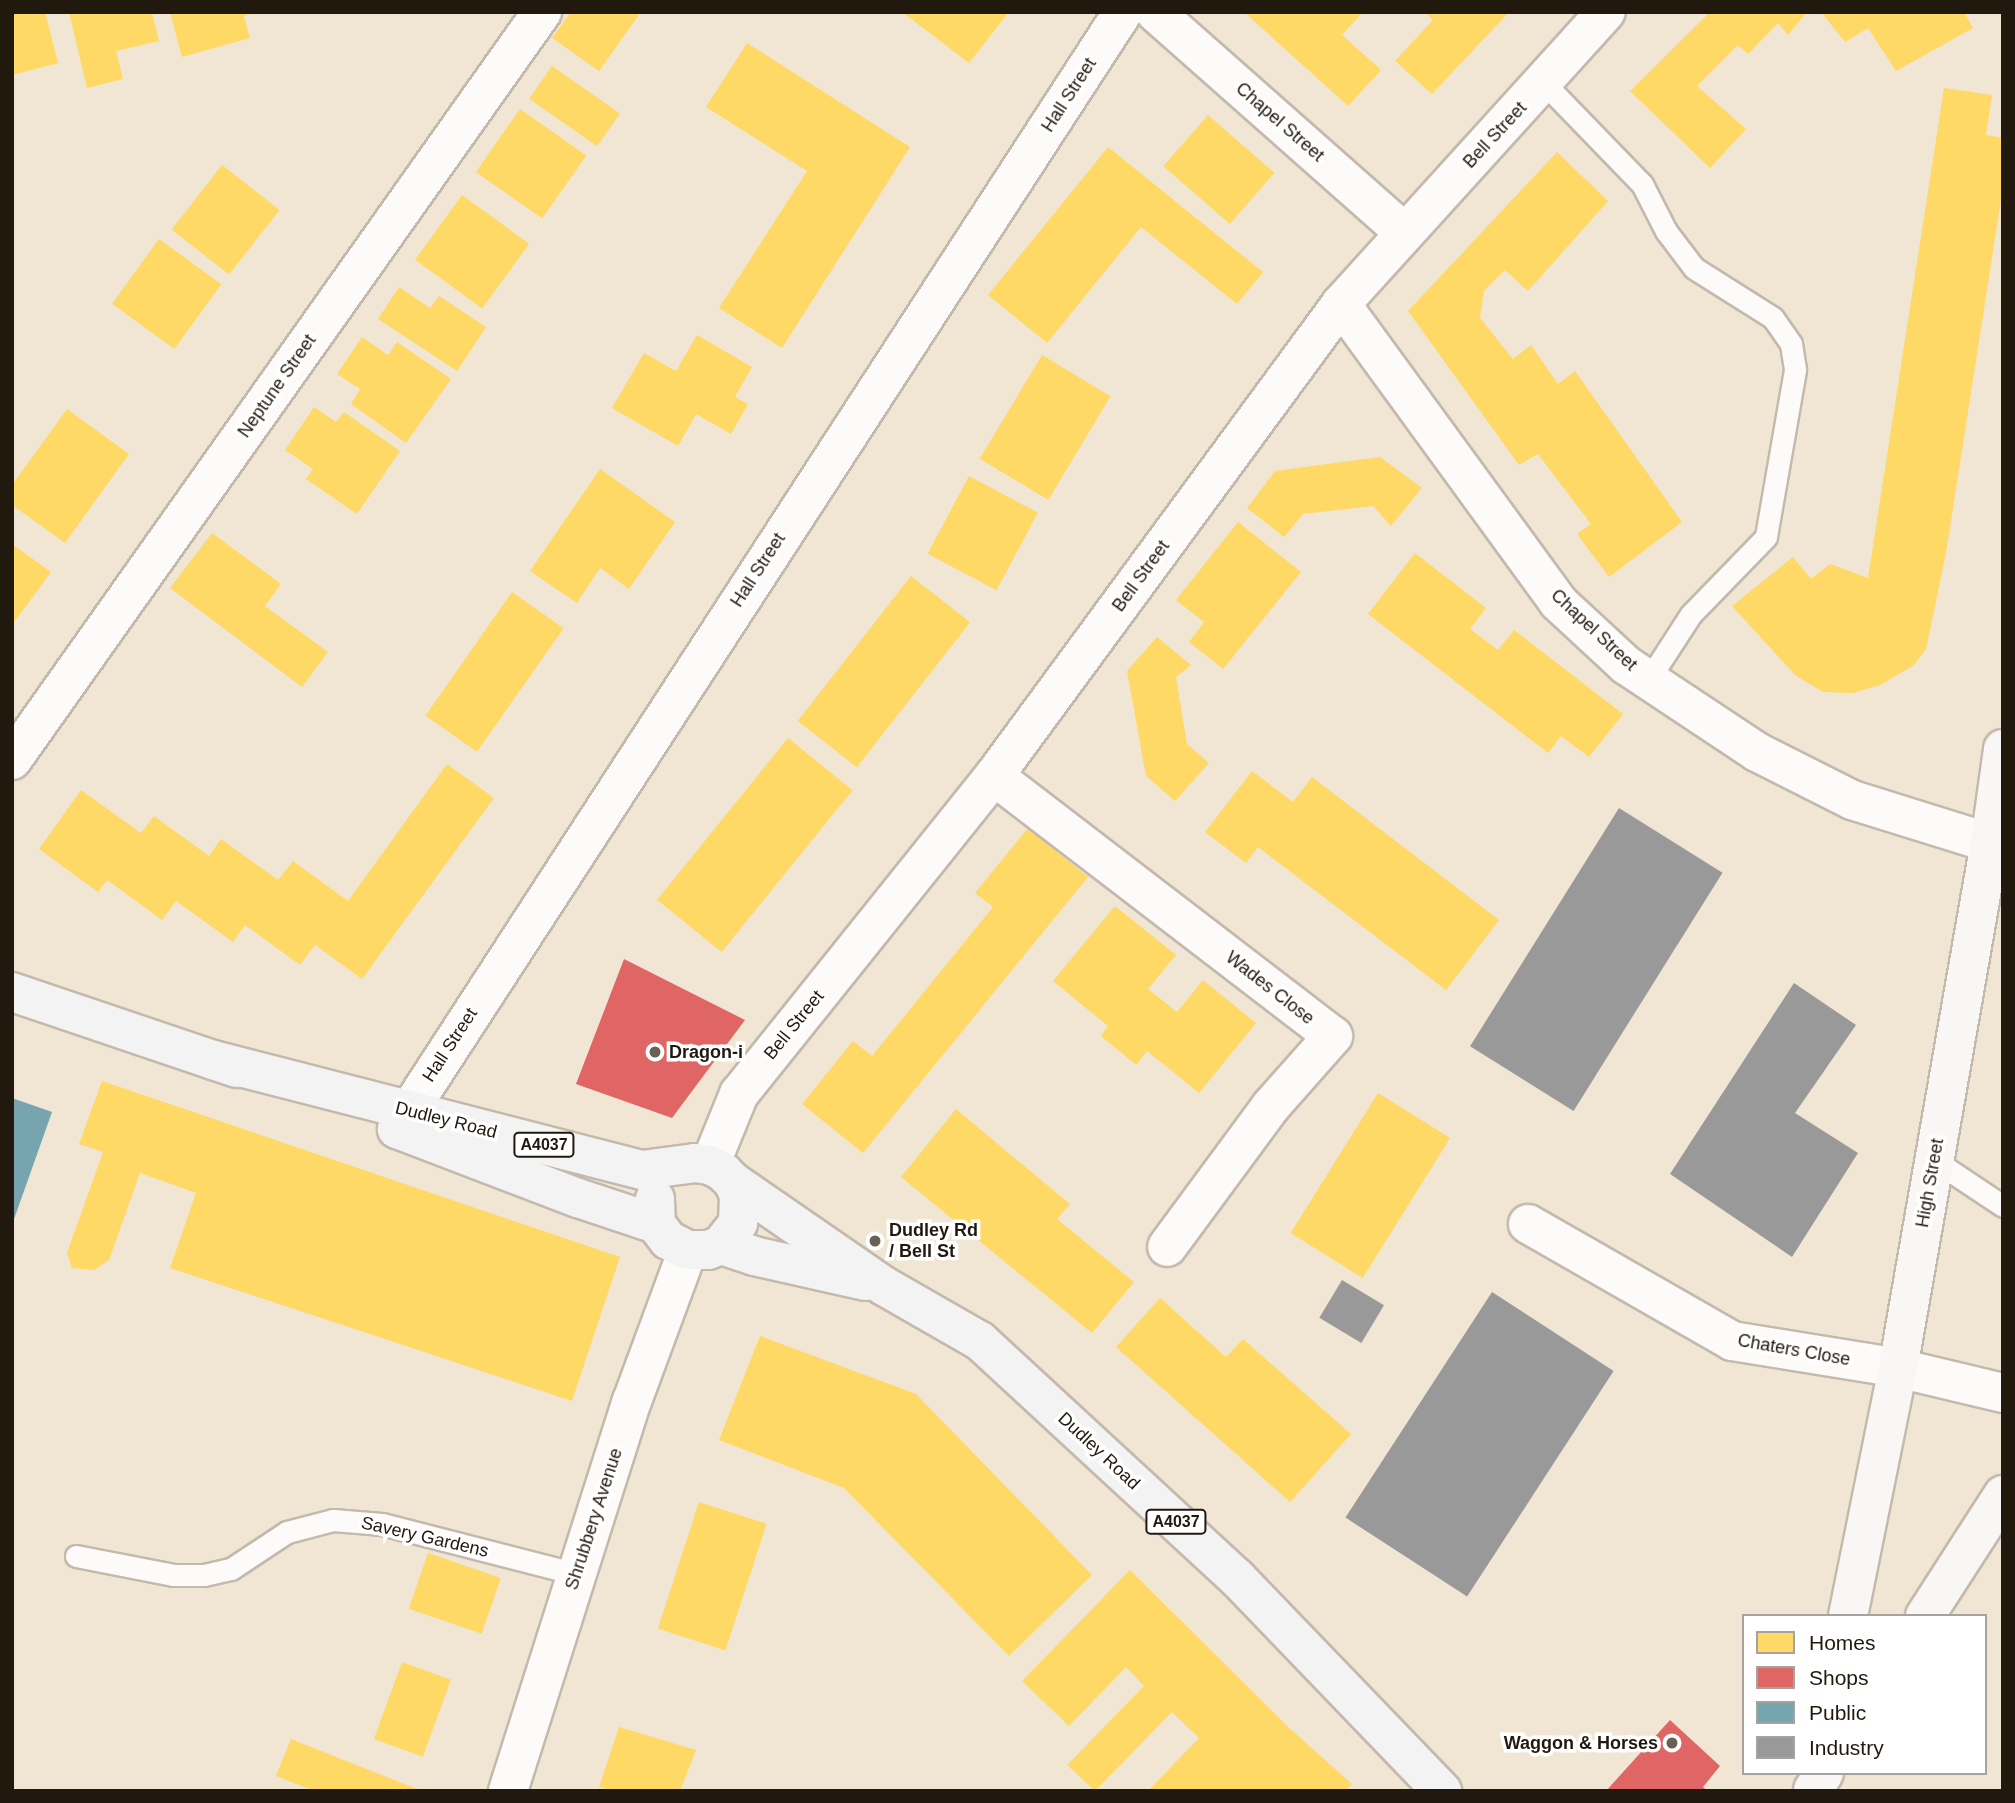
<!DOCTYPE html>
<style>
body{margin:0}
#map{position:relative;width:2015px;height:1803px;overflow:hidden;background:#f1e5d4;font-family:Arial,sans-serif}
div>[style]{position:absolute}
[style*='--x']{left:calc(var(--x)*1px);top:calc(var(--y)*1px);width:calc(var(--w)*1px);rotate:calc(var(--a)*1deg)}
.homes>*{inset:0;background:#ffd966;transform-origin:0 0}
.shops>*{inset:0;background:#e06666}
.public>*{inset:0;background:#76a5af}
.industry>*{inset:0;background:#999;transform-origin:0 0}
.roads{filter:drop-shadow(2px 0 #c3b9ac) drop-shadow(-2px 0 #c3b9ac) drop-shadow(0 2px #c3b9ac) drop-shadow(0 -2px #c3b9ac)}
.lane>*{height:21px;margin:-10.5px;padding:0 10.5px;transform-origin:10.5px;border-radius:10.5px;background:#fdfbf9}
.street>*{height:38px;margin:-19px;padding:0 19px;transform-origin:19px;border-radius:19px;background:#fdfbf9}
.secondary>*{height:38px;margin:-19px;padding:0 19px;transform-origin:19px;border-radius:19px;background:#f9f7f5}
.primary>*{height:38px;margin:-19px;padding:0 19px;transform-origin:19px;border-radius:19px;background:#f4f3f3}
.dots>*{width:19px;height:19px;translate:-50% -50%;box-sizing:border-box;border:4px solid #fff;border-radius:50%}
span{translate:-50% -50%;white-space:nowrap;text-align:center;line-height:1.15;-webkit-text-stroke:7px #fff;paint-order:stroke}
.shield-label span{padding:2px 5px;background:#fff;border:2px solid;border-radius:5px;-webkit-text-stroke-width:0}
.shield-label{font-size:16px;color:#21190e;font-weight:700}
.street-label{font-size:18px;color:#21190e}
.poi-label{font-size:18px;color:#21190e;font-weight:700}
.left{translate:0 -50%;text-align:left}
.right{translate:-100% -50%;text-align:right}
.frame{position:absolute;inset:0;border:14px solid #21190e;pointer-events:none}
.legend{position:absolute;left:1742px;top:1614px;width:245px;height:161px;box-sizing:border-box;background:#fff;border:2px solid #a6a39f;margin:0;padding:9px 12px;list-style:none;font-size:21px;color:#21190e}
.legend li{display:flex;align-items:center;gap:14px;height:35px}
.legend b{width:35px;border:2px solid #a6a39f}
</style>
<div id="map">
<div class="homes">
<div style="clip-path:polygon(12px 12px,45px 12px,58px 63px,12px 75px)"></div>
<div style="clip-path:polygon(69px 12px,152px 12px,159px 41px,116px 51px,123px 79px,87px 88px)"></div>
<div style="clip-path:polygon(170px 12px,254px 12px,244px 16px,250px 38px,182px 57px)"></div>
<div style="clip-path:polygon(571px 12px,641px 12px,599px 71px,552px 38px)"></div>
<div style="clip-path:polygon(902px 12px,1009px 12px,969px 63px)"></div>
<div style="clip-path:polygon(1244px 12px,1359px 12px,1361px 14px,1342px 35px,1381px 70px,1348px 106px)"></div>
<div style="clip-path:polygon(1424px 12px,1509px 12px,1432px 94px,1395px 61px,1433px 20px)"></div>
<div style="clip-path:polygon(1705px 12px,1807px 12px,1788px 35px,1778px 23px,1748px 54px,1738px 45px,1697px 86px,1746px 129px,1710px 168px,1630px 91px,1707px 15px)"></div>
<div style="clip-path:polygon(1821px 12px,1964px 12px,1973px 28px,1896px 71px,1868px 28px,1845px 42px)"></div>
<div style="clip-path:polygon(747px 43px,910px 147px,782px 348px,719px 308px,807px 171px,706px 107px)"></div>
<div style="left:552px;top:66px;width:83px;height:40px;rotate:35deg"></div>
<div style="clip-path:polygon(1944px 88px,1992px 95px,1986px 135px,2003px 138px,2003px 187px,1946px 553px,1926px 649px,1914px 665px,1880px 685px,1853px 693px,1823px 692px,1795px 675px,1732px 606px,1793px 557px,1811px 579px,1830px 564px,1868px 578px)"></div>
<div style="left:520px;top:109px;width:81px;height:77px;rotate:35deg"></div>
<div style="left:1208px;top:115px;width:88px;height:68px;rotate:41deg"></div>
<div style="clip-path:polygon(1108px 147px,1263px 272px,1237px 304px,1141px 227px,1047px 343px,988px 295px)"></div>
<div style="clip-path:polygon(1557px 152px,1608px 201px,1528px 291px,1505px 270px,1484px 291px,1480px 318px,1513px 359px,1531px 345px,1558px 384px,1575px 371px,1682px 522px,1609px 577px,1577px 534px,1591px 524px,1538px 454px,1519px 465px,1408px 311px)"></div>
<div style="left:222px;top:165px;width:73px;height:82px;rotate:38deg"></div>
<div style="left:462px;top:195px;width:83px;height:80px;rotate:36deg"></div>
<div style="left:159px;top:239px;width:77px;height:80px;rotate:36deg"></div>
<div style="clip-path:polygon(399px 287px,430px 308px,439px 296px,486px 327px,457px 371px,378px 319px)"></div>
<div style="clip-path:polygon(697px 335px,752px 367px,735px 397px,748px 404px,731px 434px,696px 414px,678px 446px,612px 408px,644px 353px,676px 371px)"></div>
<div style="clip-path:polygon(362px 337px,388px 355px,397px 342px,451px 379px,406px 443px,351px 404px,360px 389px,337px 374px)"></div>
<div style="left:1042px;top:355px;width:80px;height:121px;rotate:31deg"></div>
<div style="clip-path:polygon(314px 407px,336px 422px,344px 412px,400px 451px,357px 514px,306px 479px,313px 469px,285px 450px)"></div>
<div style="clip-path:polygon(67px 409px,129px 454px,65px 543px,12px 505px,12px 485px)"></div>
<div style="clip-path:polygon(1380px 457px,1422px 488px,1391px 526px,1373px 506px,1303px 514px,1284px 537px,1247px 508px,1275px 471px)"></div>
<div style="clip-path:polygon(600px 469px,675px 522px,629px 589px,600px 568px,577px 603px,530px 571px)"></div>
<div style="left:969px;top:476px;width:78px;height:88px;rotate:28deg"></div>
<div style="clip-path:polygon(1238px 522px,1301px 572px,1223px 669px,1189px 642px,1204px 622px,1176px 600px)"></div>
<div style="clip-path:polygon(212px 533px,281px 584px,265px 606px,328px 652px,302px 687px,170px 588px)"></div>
<div style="clip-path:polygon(12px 544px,51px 572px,12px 625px)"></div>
<div style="clip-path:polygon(1415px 553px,1486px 608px,1470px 629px,1498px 650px,1514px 630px,1623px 714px,1589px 757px,1561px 736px,1548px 753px,1368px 614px)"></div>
<div style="left:911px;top:576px;width:75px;height:184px;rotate:38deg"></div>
<div style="left:512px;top:592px;width:63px;height:151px;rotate:35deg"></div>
<div style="clip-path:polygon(1157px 637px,1191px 665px,1176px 677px,1187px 744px,1209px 763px,1175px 801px,1146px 776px,1127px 671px)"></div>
<div style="left:788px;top:738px;width:83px;height:208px;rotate:39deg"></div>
<div style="clip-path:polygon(447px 764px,494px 798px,362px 979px,315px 945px,300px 965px,245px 925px,233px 942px,176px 901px,162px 920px,107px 880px,98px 892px,39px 849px,81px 790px,141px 833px,154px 816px,209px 856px,221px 839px,278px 880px,293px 861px,348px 901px)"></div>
<div style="clip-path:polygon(1252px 771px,1293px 802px,1312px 777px,1499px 920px,1446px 990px,1258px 847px,1246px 863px,1205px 832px)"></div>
<div style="clip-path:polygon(1028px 828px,1088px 877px,863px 1153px,802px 1104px,853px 1041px,872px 1056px,993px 907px,975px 893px)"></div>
<div style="clip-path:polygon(1115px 906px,1176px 955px,1148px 989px,1177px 1012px,1203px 980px,1256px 1023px,1199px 1093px,1147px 1051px,1136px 1065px,1101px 1036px,1108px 1026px,1053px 981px)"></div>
<div style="clip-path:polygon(102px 1081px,620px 1257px,572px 1401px,170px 1268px,196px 1193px,140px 1173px,109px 1260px,94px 1270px,72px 1268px,67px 1253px,103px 1152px,79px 1144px)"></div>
<div style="left:1378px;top:1093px;width:85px;height:165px;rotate:32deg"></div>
<div style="clip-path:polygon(956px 1109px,1070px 1204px,1057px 1219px,1134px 1282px,1092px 1333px,901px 1177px)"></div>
<div style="clip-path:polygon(1160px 1298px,1226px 1357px,1243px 1339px,1351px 1434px,1290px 1502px,1116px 1347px)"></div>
<div style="clip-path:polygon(760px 1336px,916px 1394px,1092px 1575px,1009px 1656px,844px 1488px,719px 1440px)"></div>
<div style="left:699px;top:1502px;width:71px;height:133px;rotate:18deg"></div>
<div style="left:428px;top:1553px;width:77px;height:59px;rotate:19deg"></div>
<div style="clip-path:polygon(1130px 1570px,1287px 1726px,1352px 1784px,1346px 1791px,1148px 1791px,1199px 1738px,1172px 1712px,1095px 1791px,1067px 1765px,1144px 1686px,1126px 1667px,1069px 1726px,1022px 1681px)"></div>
<div style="left:402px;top:1662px;width:52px;height:82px;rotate:20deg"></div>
<div style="clip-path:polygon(619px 1727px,696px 1750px,680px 1791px,611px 1791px,599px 1787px)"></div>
<div style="clip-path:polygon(291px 1739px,422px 1791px,314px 1791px,276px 1776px)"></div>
</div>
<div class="shops">
<div style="clip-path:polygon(624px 959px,745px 1020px,672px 1118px,576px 1084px)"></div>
<div style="clip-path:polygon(1670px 1720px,1720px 1766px,1703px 1787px,1707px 1791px,1606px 1791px)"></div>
</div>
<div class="public">
<div style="clip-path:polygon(12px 1098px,52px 1112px,13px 1222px,12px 1222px)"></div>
</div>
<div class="industry">
<div style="left:1619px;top:808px;width:122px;height:281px;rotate:32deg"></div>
<div style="clip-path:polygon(1794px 983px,1856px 1025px,1795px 1113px,1858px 1153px,1792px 1257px,1670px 1174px)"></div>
<div style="left:1342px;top:1280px;width:49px;height:44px;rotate:31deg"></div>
<div style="left:1492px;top:1292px;width:145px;height:269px;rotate:33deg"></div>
</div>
<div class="roads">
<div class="lane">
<div style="--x:1543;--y:82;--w:142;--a:45.9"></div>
<div style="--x:1642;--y:184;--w:53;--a:62.9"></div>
<div style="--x:1666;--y:231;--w:46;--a:52.9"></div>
<div style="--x:1694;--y:268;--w:93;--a:32.3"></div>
<div style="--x:1773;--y:318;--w:32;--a:55"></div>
<div style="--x:1791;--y:344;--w:26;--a:81"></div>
<div style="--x:1795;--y:370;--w:169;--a:99.9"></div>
<div style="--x:1766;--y:537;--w:107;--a:134.2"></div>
<div style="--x:1691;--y:614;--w:77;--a:122.9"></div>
<div style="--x:1934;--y:1160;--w:83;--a:33.7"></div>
<div style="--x:76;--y:1556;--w:100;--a:11"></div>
<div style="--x:174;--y:1575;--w:30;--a:0"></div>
<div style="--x:204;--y:1575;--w:28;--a:-13"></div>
<div style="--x:231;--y:1569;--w:67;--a:-33.5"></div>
<div style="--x:287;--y:1532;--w:48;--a:-14.6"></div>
<div style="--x:333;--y:1520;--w:49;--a:4.7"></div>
<div style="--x:382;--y:1524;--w:201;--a:14.4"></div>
</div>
<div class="street">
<div style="--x:1155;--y:12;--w:332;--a:41.5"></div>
<div style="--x:1341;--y:304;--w:369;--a:53.9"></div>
<div style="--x:1558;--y:602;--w:93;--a:42.8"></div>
<div style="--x:1626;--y:665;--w:157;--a:33.6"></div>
<div style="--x:1757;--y:752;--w:106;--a:26.8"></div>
<div style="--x:1852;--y:800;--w:145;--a:17.3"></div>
<div style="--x:12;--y:760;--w:917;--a:-54.68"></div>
<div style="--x:994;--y:776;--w:427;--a:37.5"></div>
<div style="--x:1333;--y:1036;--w:94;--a:131.5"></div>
<div style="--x:1271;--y:1106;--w:175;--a:126.4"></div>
<div style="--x:397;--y:1129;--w:1332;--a:-56.98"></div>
<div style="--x:710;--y:1165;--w:77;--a:-67.8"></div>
<div style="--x:739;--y:1094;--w:408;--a:-51.3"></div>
<div style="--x:994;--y:776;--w:586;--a:-53.68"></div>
<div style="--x:1341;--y:304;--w:394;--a:-47.8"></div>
<div style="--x:1528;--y:1224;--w:235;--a:29.8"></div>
<div style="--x:1732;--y:1341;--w:168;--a:9.2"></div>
<div style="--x:1898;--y:1368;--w:108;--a:13.4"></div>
<div style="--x:508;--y:1791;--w:409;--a:-72.4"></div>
<div style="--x:632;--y:1401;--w:161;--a:-69.7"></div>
</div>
<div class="secondary">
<div style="--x:1848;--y:1616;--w:253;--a:-78.6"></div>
<div style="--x:1898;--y:1368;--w:533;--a:-80.06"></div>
<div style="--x:1990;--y:843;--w:95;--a:-82.1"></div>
<div style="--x:1925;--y:1616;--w:144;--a:-57.2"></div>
<div style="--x:1813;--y:1790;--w:20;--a:-57"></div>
</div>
<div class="primary">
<div style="--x:12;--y:992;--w:237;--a:18.7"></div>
<div style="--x:213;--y:1060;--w:443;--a:14.4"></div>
<div style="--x:642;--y:1170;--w:53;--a:-7.5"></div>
<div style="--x:695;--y:1163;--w:15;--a:8"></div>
<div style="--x:710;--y:1165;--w:15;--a:28"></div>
<div style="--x:723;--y:1172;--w:14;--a:45"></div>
<div style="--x:733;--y:1182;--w:183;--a:34.6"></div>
<div style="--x:884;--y:1286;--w:111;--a:29.8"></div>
<div style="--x:980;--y:1341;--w:350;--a:42.7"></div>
<div style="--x:1237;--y:1578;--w:296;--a:46.1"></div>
<div style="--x:397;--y:1129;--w:194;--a:20.9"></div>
<div style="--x:578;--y:1198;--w:82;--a:18.4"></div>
<div style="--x:655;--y:1199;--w:25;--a:88"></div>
<div style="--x:656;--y:1224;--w:20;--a:53"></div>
<div style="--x:668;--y:1240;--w:22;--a:27"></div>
<div style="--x:688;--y:1250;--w:20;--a:0"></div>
<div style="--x:708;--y:1250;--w:14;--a:-21"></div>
<div style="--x:721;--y:1245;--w:28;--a:-52"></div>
<div style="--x:738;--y:1223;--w:28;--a:-88"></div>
<div style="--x:739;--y:1195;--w:14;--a:-115"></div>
<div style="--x:721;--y:1245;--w:35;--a:18"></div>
<div style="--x:754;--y:1256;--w:114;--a:12.7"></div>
</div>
</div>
<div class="dots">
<div style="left:655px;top:1052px;background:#6a6053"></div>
<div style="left:875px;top:1241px;background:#6a6053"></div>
<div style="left:1672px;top:1743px;background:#6a6053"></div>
</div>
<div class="shield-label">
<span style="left:544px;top:1145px">A4037</span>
<span style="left:1176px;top:1522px">A4037</span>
</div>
<div class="street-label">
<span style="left:1069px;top:95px;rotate:-57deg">Hall Street</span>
<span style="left:1280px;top:122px;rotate:41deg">Chapel Street</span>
<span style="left:1495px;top:135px;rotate:-47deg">Bell Street</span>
<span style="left:277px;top:386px;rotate:-55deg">Neptune Street</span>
<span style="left:758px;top:570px;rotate:-57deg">Hall Street</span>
<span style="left:1141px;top:576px;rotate:-54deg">Bell Street</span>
<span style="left:1594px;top:630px;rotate:43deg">Chapel Street</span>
<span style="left:1270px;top:988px;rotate:38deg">Wades Close</span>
<span style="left:794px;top:1025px;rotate:-51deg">Bell Street</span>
<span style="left:450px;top:1045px;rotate:-57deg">Hall Street</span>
<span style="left:446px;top:1120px;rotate:14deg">Dudley Road</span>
<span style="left:1930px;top:1183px;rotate:-80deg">High Street</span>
<span style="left:1794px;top:1350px;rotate:10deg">Chaters Close</span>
<span style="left:1099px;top:1451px;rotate:43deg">Dudley Road</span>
<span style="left:594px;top:1519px;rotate:-72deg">Shrubbery Avenue</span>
<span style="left:425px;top:1537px;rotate:13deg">Savery Gardens</span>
</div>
<div class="poi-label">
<span class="left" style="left:669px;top:1052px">Dragon-i</span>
<span class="left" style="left:889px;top:1241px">Dudley Rd<br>/ Bell St</span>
<span class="right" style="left:1658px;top:1743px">Waggon &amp; Horses</span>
</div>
<div class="frame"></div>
<ul class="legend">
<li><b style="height:19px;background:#ffd966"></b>Homes</li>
<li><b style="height:19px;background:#e06666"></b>Shops</li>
<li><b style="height:19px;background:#76a5af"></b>Public</li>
<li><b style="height:19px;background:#999"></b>Industry</li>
</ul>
</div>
